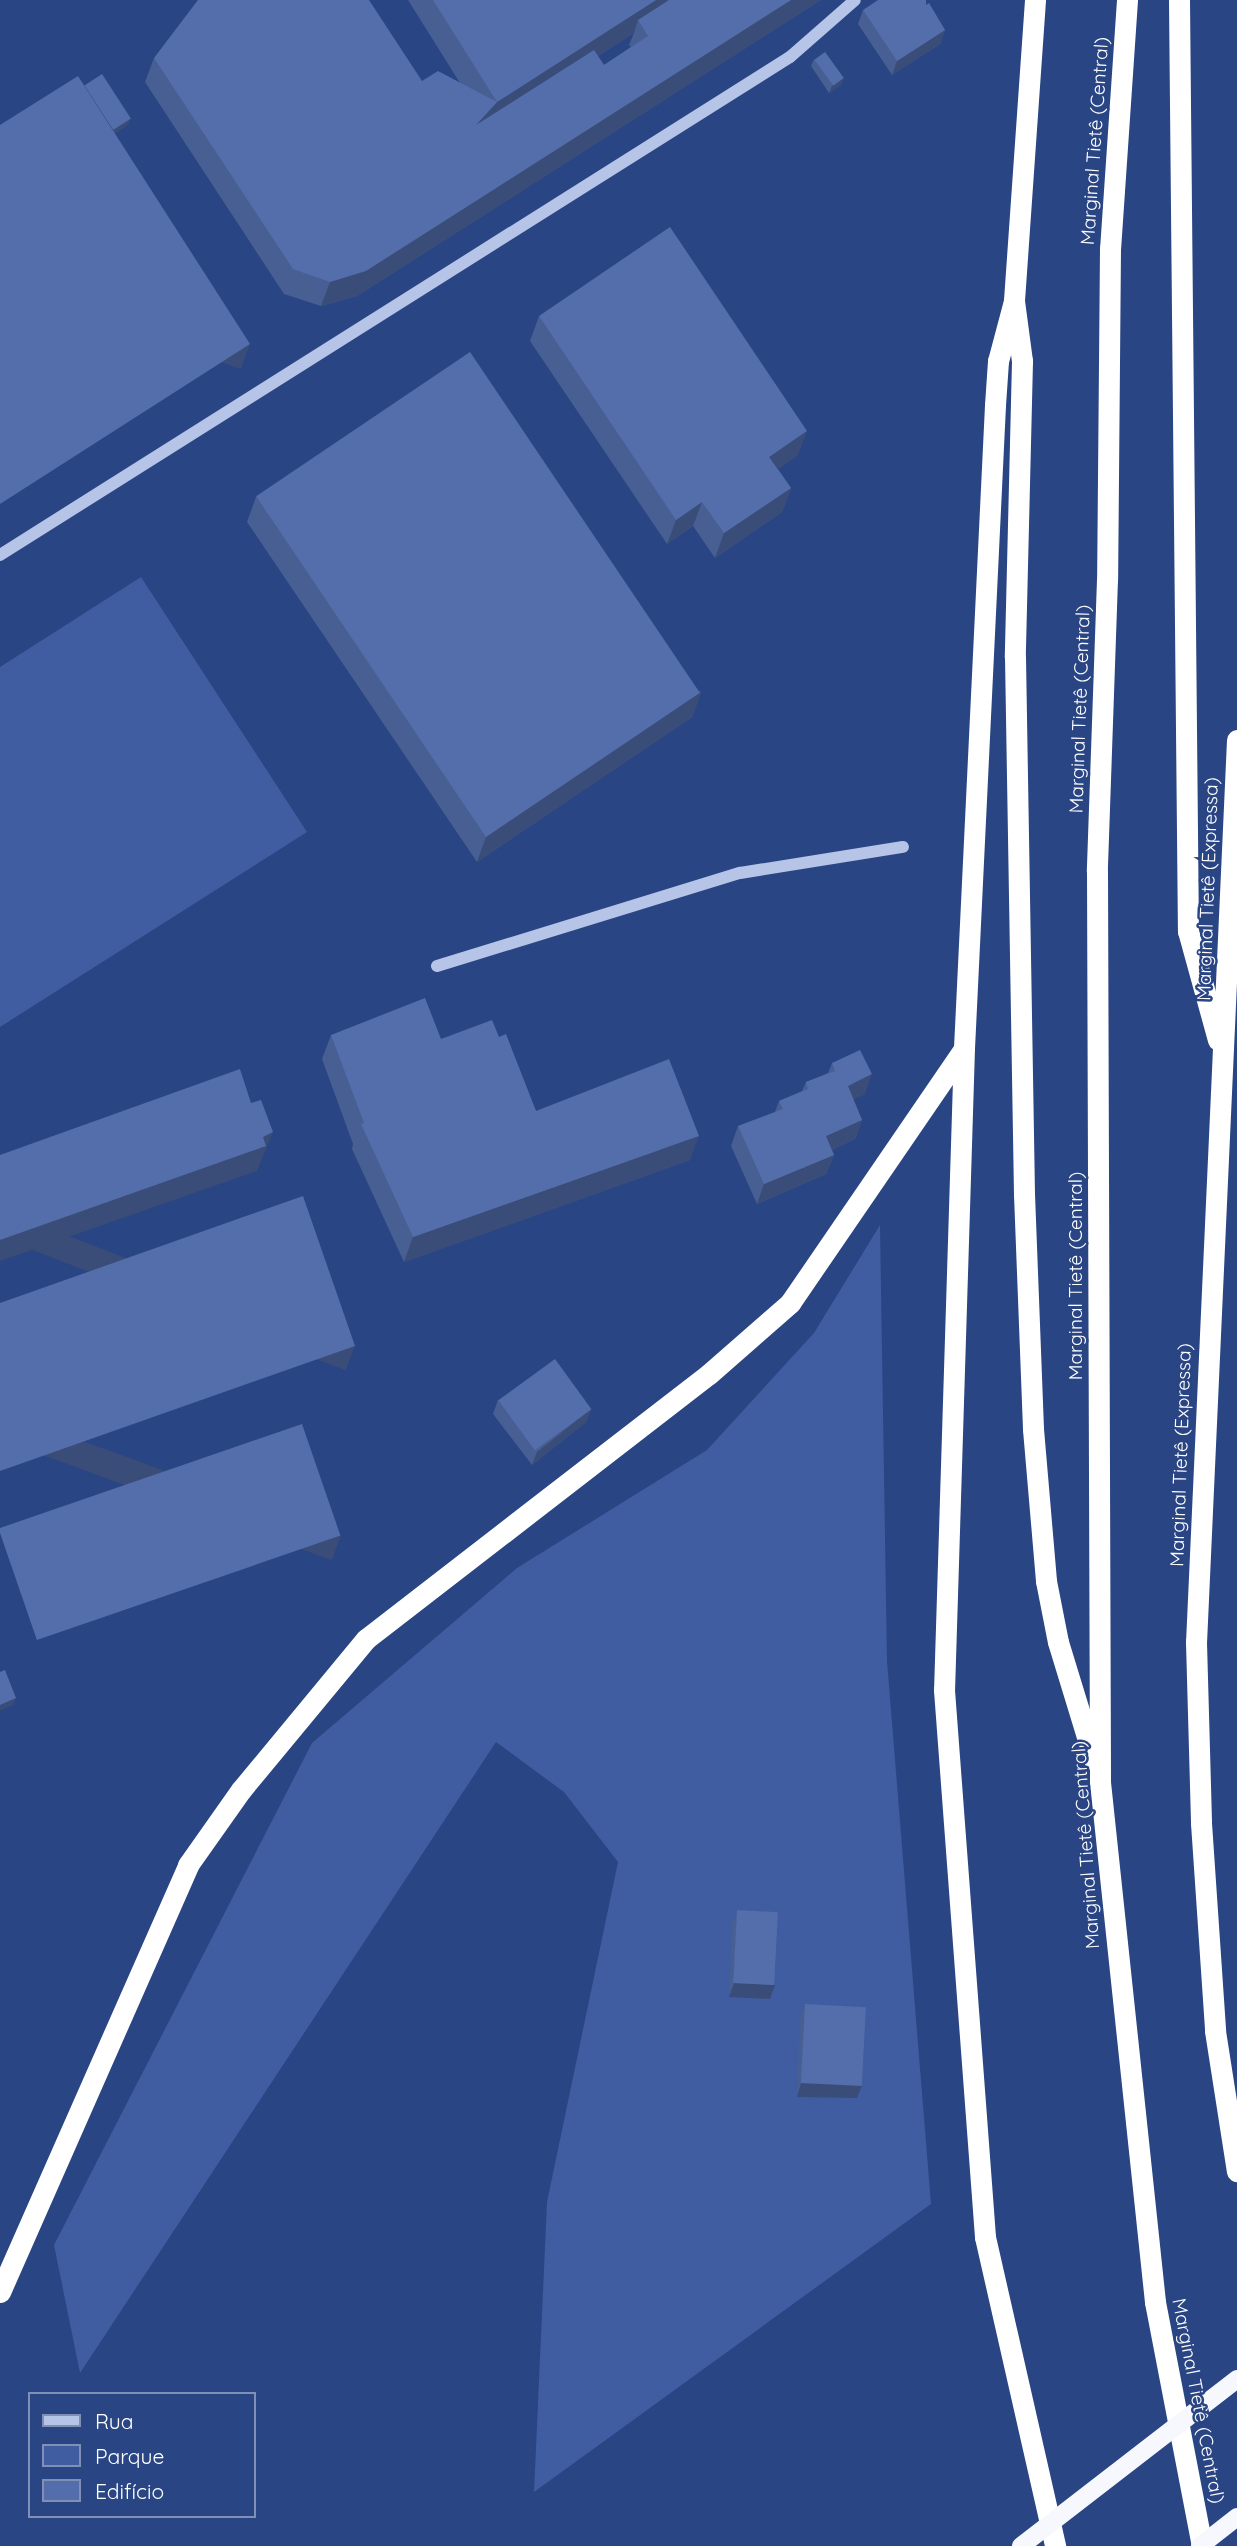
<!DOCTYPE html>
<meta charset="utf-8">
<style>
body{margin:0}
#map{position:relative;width:1237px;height:2546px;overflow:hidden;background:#2a4584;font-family:Quicksand,sans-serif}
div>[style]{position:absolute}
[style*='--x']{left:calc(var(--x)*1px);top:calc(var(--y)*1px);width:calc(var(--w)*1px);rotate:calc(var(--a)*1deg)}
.green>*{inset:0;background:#3f5da0}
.minor>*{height:12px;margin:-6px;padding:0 6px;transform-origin:6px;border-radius:6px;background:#b5c4e7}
.highway>*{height:21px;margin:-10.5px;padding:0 10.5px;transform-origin:10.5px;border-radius:10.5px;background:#fff}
.major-bridge>*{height:18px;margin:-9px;padding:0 9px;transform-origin:9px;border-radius:9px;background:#f6f8fe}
.wall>*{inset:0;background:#475f93}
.shaded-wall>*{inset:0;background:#3a4d78;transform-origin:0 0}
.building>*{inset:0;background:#536eab;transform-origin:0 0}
span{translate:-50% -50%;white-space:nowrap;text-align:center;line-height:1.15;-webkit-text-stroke:5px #2a4584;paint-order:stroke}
.street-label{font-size:19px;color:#fff}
.legend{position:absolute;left:28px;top:2392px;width:228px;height:126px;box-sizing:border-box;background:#2a4584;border:2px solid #7f8fb5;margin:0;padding:9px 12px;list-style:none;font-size:21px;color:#fff}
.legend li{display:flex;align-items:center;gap:14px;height:35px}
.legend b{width:35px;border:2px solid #7f8fb5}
</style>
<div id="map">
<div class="green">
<div style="clip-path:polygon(141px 577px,307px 832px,0 1027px,0 667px)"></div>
<div style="clip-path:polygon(880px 1225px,887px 1661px,931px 2204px,534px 2492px,547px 2202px,618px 1862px,564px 1792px,496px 1742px,80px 2373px,54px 2245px,312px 1743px,517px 1568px,707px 1450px,814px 1333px)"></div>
</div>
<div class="minor">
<div style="--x:0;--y:555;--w:934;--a:-32.23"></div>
<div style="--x:790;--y:57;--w:86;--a:-41.2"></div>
<div style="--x:437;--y:966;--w:317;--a:-17.1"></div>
<div style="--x:740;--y:873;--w:165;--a:-9.1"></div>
</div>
<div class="highway">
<div style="--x:1035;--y:0;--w:302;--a:94"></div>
<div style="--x:1014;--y:301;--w:61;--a:82.4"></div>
<div style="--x:1022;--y:361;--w:296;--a:91.4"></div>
<div style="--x:1015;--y:657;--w:537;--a:89.04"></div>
<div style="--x:1024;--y:1194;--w:235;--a:87.8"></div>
<div style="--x:1033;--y:1429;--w:153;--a:85.1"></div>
<div style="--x:1046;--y:1581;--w:62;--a:78.9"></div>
<div style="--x:1058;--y:1642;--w:123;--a:73"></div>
<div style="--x:1127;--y:0;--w:249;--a:93.9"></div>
<div style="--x:1110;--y:248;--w:331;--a:90.5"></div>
<div style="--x:1107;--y:579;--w:292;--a:92"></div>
<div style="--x:1097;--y:871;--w:911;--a:89.81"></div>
<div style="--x:1100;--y:1782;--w:523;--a:83.96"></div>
<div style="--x:1155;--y:2302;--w:248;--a:79.1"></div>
<div style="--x:1179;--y:0;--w:931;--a:89.45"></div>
<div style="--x:1188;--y:931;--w:113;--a:74.6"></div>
<div style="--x:1014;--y:301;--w:62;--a:104.9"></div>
<div style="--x:998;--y:361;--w:44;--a:93.9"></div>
<div style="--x:995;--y:405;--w:644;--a:92.76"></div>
<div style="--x:964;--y:1048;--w:642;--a:91.78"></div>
<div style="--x:944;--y:1690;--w:549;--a:85.71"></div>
<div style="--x:985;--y:2237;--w:317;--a:77.2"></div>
<div style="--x:1237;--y:740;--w:903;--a:92.6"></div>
<div style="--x:1196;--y:1642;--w:181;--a:88.4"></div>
<div style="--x:1201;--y:1823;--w:208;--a:86.1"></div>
<div style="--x:1215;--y:2031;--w:142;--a:81.1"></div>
<div style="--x:0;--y:2292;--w:467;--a:-66.2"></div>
<div style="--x:188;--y:1865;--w:92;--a:-54.8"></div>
<div style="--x:241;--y:1790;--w:196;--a:-50.4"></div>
<div style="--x:366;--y:1639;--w:433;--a:-37.7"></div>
<div style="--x:709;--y:1374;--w:108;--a:-41.2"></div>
<div style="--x:790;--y:1303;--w:306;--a:-55.6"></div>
</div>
<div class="major-bridge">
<div style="--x:1021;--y:2546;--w:273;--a:-37.7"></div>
<div style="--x:1200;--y:2546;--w:47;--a:-38.1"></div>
</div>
<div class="wall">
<div style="clip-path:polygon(evenodd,408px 0,821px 0,357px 296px,321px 306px,284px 294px,145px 82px,154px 58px,422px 81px,460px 83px,408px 0,634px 33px,629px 45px,631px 47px,604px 65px,598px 56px,634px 33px)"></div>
<div style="clip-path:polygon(926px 5px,945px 30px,940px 44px,892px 75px,858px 24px,863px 10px)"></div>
<div style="clip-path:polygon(814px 59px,841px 85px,829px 93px,811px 66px)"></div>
<div style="clip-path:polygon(539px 316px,798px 455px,778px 469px,791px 488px,782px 512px,715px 558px,693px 526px,667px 544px,530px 341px)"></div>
<div style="clip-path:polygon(256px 497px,701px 692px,692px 717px,477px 862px,247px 522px)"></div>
<div style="clip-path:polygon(331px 1035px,441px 1039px,499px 1037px,536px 1111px,690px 1160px,404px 1262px,352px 1149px,353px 1144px,322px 1059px)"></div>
<div style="clip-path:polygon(832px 1063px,865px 1094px,853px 1099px,862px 1120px,855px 1139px,832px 1150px,834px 1155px,826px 1174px,757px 1204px,731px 1146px,738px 1126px,775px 1112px,779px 1101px,802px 1091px,806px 1082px,828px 1073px)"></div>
<div style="clip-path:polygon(498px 1400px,591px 1409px,586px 1422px,532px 1465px,493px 1414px)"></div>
<div style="clip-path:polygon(737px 1910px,770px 1999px,729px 1997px,732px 1924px)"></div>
<div style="clip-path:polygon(805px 2004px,857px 2098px,797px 2097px,800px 2018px)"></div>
</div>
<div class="shaded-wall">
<div style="clip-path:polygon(656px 0,686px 0,638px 20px,634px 33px,488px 126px,476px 125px,497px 102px)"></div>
<div style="clip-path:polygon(791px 0,821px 0,357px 296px,321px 306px,330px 282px)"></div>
<div style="clip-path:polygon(945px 30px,940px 44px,892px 75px,897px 61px)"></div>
<div style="clip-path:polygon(844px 78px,841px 85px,829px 93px,832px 86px)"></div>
<div style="clip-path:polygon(131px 118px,128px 125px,110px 137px,113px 130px)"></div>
<div style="left:250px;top:344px;width:27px;height:297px;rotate:110deg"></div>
<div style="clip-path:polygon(807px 431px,798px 455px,760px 482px,769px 457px)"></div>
<div style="clip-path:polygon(791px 488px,782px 512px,715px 558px,724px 533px)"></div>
<div style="clip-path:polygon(702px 502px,693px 526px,667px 544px,676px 520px)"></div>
<div style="clip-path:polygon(701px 692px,692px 717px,477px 862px,486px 837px)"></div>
<div style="clip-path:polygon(872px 1074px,865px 1094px,840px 1106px,848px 1086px)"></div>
<div style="clip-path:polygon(862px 1120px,855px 1139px,819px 1156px,826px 1136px)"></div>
<div style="clip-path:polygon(273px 1132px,257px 1171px,0 1261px,0 1240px)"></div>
<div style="clip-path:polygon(699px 1136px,690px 1160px,404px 1262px,413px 1237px)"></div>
<div style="clip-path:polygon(834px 1155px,826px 1174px,757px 1204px,764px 1184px)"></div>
<div style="left:355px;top:1346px;width:26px;height:376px;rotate:111deg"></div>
<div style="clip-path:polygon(591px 1409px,586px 1422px,532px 1465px,537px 1452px)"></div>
<div style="left:341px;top:1535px;width:27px;height:362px;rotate:110deg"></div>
<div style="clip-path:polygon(16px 1698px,13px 1705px,0 1711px,0 1705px)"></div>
<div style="clip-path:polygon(734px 1983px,775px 1985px,770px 1999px,729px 1997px)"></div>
<div style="clip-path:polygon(801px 2083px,862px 2085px,857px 2098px,797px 2097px)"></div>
</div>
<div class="building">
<div style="clip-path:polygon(198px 0,369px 0,422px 81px,438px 71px,497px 102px,476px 125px,594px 50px,604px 65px,648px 36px,638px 20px,669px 0,791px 0,366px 271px,330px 282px,293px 269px,154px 58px)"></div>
<div style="clip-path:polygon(433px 0,656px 0,497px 102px)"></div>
<div style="clip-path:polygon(878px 0,926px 0,926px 5px,929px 3px,945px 30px,897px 61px,863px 10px)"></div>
<div style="left:825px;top:52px;width:32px;height:13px;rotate:54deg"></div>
<div style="left:102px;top:74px;width:53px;height:21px;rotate:57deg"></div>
<div style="clip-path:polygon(78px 76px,250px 344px,0 504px,0 125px)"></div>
<div style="clip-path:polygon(670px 227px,807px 431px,769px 457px,791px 488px,724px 533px,702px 502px,676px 520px,539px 316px)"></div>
<div style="left:470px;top:352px;width:411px;height:258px;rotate:56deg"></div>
<div style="clip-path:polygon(425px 998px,441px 1039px,492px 1020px,499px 1037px,506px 1034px,536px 1111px,669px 1059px,699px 1136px,413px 1237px,361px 1124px,364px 1123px,331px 1035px)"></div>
<div style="clip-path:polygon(860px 1050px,872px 1074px,848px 1086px,862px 1120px,826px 1136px,834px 1155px,764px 1184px,738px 1126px,783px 1109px,779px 1101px,808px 1089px,806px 1082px,835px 1071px,832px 1063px)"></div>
<div style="clip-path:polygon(240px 1069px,251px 1103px,261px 1100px,273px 1132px,263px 1137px,266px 1146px,0 1240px,0 1155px)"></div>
<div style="clip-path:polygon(303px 1196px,355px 1346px,0 1471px,0 1303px)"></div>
<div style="left:555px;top:1359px;width:62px;height:70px;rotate:54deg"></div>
<div style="left:302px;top:1424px;width:118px;height:321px;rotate:71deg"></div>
<div style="clip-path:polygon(5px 1670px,16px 1698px,0 1705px,0 1672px)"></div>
<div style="left:737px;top:1910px;width:41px;height:73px;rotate:3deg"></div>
<div style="left:805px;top:2004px;width:61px;height:79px;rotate:3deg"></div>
</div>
<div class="street-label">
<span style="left:1095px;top:141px;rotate:-86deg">Marginal Tietê (Central)</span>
<span style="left:1080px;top:709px;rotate:-88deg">Marginal Tietê (Central)</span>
<span style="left:1208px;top:889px;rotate:-88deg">Marginal Tietê (Expressa)</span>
<span style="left:1076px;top:1276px;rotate:-90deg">Marginal Tietê (Central)</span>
<span style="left:1181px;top:1455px;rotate:-88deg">Marginal Tietê (Expressa)</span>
<span style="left:1086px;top:1845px;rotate:-94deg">Marginal Tietê (Central)</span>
<span style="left:1198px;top:2401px;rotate:79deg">Marginal Tietê (Central)</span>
</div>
<ul class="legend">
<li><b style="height:9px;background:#b5c4e7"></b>Rua</li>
<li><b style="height:19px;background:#3f5da0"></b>Parque</li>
<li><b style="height:19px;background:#536eab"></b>Edifício</li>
</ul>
</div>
